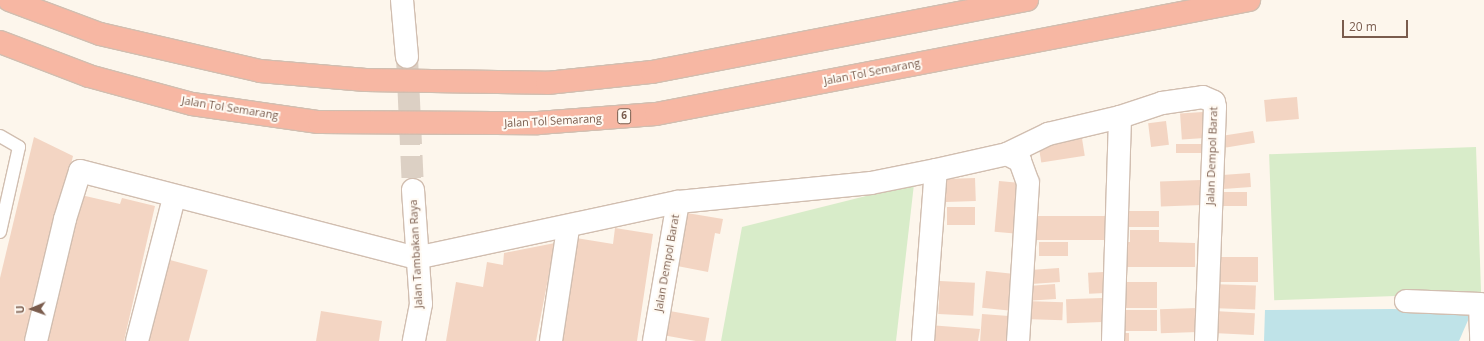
<!DOCTYPE html>
<style>
body{margin:0}
#map{position:relative;width:1484px;height:341px;overflow:hidden;background:#fdf6ec;font-family:"Open Sans",sans-serif}
div>[style]{position:absolute}
[style*='--x']{left:calc(var(--x)*1px);top:calc(var(--y)*1px);width:calc(var(--w)*1px);rotate:calc(var(--a)*1deg)}
.green>*{inset:0;background:#d8ecc9;transform-origin:0 0}
.water>*{inset:0;background:#bfe3e8}
.building>*{inset:0;background:#f3d5c3;transform-origin:0 0}
.street-tunnel>*{height:22px;margin-top:-11px;transform-origin:0;background:repeating-linear-gradient(90deg,#dcd0c4 0 22px,transparent 0 33px)}
.roads{filter:drop-shadow(1px 0 #d1beb0) drop-shadow(-1px 0 #d1beb0) drop-shadow(0 1px #d1beb0) drop-shadow(0 -1px #d1beb0)}
.lane>*{height:12px;margin:-6px;padding:0 6px;transform-origin:6px;border-radius:6px;background:#fff}
.street>*{height:22px;margin:-11px;padding:0 11px;transform-origin:11px;border-radius:11px;background:#fff}
.highway>*{height:22px;margin:-11px;padding:0 11px;transform-origin:11px;border-radius:11px;background:#f7b7a3}
span{translate:-50% -50%;white-space:nowrap;text-align:center;line-height:1.15;-webkit-text-stroke:4px #fffaf3;paint-order:stroke}
.shield-label span{padding:1px 3px;background:#fffaf3;border:1px solid;border-radius:3px;-webkit-text-stroke-width:0}
.shield-label{font-size:10px;color:#7a5c4d;font-weight:700}
.street-label{font-size:11px;color:#7a5c4d}
.north{position:absolute;left:12px;top:289px;width:40px;height:40px;-webkit-text-stroke:3px #fffaf3;paint-order:stroke;rotate:268deg;font-size:11px;font-weight:700;line-height:16px;text-align:center;color:#7a5c4d}
.north::after{content:'';display:block;margin:auto;width:14px;height:18px;background:#7a5c4d;clip-path:polygon(50% 0,100% 100%,50% 72%,0 100%)}
.scale{position:absolute;left:1342px;top:20px;width:66px;height:18px;box-sizing:border-box;border:2px solid #7a5c4d;border-top:0;padding-left:5px;font-size:12px;line-height:14px;white-space:nowrap;color:#7a5c4d;-webkit-text-stroke:3px #fffaf3;paint-order:stroke}
</style>
<div id="map">
<div class="green">
<div style="left:1476px;top:147px;width:146px;height:207px;rotate:88deg"></div>
<div style="clip-path:polygon(914px 184px,896px 341px,721px 341px,742px 227px)"></div>
</div>
<div class="water">
<div style="clip-path:polygon(1392px 309px,1472px 311px,1459px 341px,1264px 341px,1265px 310px)"></div>
</div>
<div class="building">
<div style="left:1297px;top:97px;width:22px;height:33px;rotate:85deg"></div>
<div style="left:1203px;top:112px;width:26px;height:23px;rotate:86deg"></div>
<div style="left:1166px;top:121px;width:24px;height:18px;rotate:83deg"></div>
<div style="left:1253px;top:131px;width:12px;height:29px;rotate:81deg"></div>
<div style="left:1081px;top:132px;width:24px;height:44px;rotate:81deg"></div>
<div style="clip-path:polygon(34px 137px,73px 156px,29px 341px,0 341px,0 278px)"></div>
<div style="left:1207px;top:144px;width:9px;height:31px;rotate:90deg"></div>
<div style="left:1250px;top:173px;width:14px;height:31px;rotate:86deg"></div>
<div style="left:975px;top:178px;width:23px;height:30px;rotate:88deg"></div>
<div style="left:1201px;top:180px;width:25px;height:41px;rotate:88deg"></div>
<div style="left:999px;top:181px;width:23px;height:51px;rotate:5deg"></div>
<div style="left:1221px;top:192px;width:26px;height:14px"></div>
<div style="clip-path:polygon(81px 195px,120px 204px,122px 198px,155px 206px,124px 341px,47px 341px)"></div>
<div style="left:975px;top:207px;width:18px;height:28px;rotate:90deg"></div>
<div style="left:1122px;top:211px;width:37px;height:16px"></div>
<div style="clip-path:polygon(681px 212px,723px 219px,720px 234px,715px 233px,708px 272px,672px 265px)"></div>
<div style="left:1036px;top:216px;width:70px;height:24px"></div>
<div style="clip-path:polygon(615px 228px,653px 234px,637px 341px,560px 341px,576px 238px,613px 244px)"></div>
<div style="clip-path:polygon(1130px 230px,1159px 230px,1159px 242px,1195px 243px,1195px 267px,1123px 267px,1123px 242px,1130px 242px)"></div>
<div style="left:1039px;top:242px;width:29px;height:14px"></div>
<div style="clip-path:polygon(555px 243px,536px 341px,446px 341px,456px 282px,483px 287px,487px 262px,503px 265px,504px 253px)"></div>
<div style="left:1213px;top:257px;width:45px;height:25px"></div>
<div style="left:170px;top:260px;width:39px;height:84px;rotate:15deg"></div>
<div style="left:1059px;top:268px;width:14px;height:29px;rotate:86deg"></div>
<div style="left:986px;top:271px;width:29px;height:37px;rotate:6deg"></div>
<div style="left:1104px;top:272px;width:21px;height:16px;rotate:87deg"></div>
<div style="left:940px;top:281px;width:35px;height:33px;rotate:3deg"></div>
<div style="left:1157px;top:282px;width:26px;height:39px;rotate:90deg"></div>
<div style="left:1055px;top:284px;width:15px;height:27px;rotate:86deg"></div>
<div style="left:1210px;top:284px;width:46px;height:24px;rotate:2deg"></div>
<div style="left:1102px;top:298px;width:24px;height:36px;rotate:88deg"></div>
<div style="left:1025px;top:301px;width:38px;height:18px;rotate:2deg"></div>
<div style="left:1197px;top:308px;width:24px;height:37px;rotate:88deg"></div>
<div style="left:664px;top:310px;width:46px;height:25px;rotate:10deg"></div>
<div style="left:1118px;top:310px;width:39px;height:21px"></div>
<div style="clip-path:polygon(321px 311px,382px 321px,379px 341px,316px 341px)"></div>
<div style="left:1214px;top:311px;width:41px;height:22px;rotate:3deg"></div>
<div style="left:982px;top:314px;width:27px;height:27px;rotate:4deg"></div>
<div style="clip-path:polygon(929px 325px,980px 329px,978px 341px,930px 341px)"></div>
<div style="left:1117px;top:333px;width:12px;height:8px"></div>
</div>
<div class="street-tunnel">
<div style="--x:407;--y:57;--w:133;--a:87.4"></div>
</div>
<div class="roads">
<div class="lane">
<div style="--x:0;--y:136;--w:22;--a:30"></div>
<div style="--x:19;--y:147;--w:87;--a:102.6"></div>
</div>
<div class="street">
<div style="--x:402;--y:0;--w:57;--a:85"></div>
<div style="--x:1007;--y:154;--w:46;--a:-26"></div>
<div style="--x:1048;--y:134;--w:74;--a:-13.3"></div>
<div style="--x:413;--y:190;--w:114;--a:86"></div>
<div style="--x:421;--y:304;--w:38;--a:101"></div>
<div style="--x:678;--y:202;--w:194;--a:-5.6"></div>
<div style="--x:871;--y:183;--w:66;--a:-11.3"></div>
<div style="--x:1406;--y:301;--w:74;--a:2.3"></div>
<div style="--x:1480;--y:304;--w:37;--a:88"></div>
<div style="--x:36;--y:341;--w:125;--a:-76.6"></div>
<div style="--x:65;--y:219;--w:50;--a:-72.6"></div>
<div style="--x:80;--y:171;--w:347;--a:14.5"></div>
<div style="--x:416;--y:258;--w:268;--a:-12.1"></div>
<div style="--x:678;--y:202;--w:141;--a:99.8"></div>
<div style="--x:137;--y:341;--w:148;--a:-75.5"></div>
<div style="--x:551;--y:341;--w:114;--a:-81.4"></div>
<div style="--x:923;--y:341;--w:171;--a:-85.7"></div>
<div style="--x:936;--y:170;--w:73;--a:-12.7"></div>
<div style="--x:1007;--y:154;--w:15;--a:28"></div>
<div style="--x:1020;--y:161;--w:23;--a:70"></div>
<div style="--x:1028;--y:183;--w:158;--a:93.6"></div>
<div style="--x:1113;--y:341;--w:224;--a:-88.2"></div>
<div style="--x:1120;--y:117;--w:44;--a:-18.4"></div>
<div style="--x:1162;--y:103;--w:41;--a:-8.3"></div>
<div style="--x:1203;--y:97;--w:12;--a:24"></div>
<div style="--x:1214;--y:102;--w:5;--a:79"></div>
<div style="--x:1215;--y:107;--w:234;--a:92.2"></div>
</div>
<div class="highway">
<div style="--x:9;--y:0;--w:97;--a:20.5"></div>
<div style="--x:100;--y:34;--w:164;--a:13"></div>
<div style="--x:260;--y:71;--w:106;--a:4.9"></div>
<div style="--x:366;--y:80;--w:181;--a:0.9"></div>
<div style="--x:547;--y:83;--w:106;--a:-6"></div>
<div style="--x:652;--y:72;--w:382;--a:-10.9"></div>
<div style="--x:0;--y:42;--w:95;--a:20.9"></div>
<div style="--x:89;--y:76;--w:107;--a:15.2"></div>
<div style="--x:192;--y:104;--w:128;--a:8.1"></div>
<div style="--x:319;--y:122;--w:219;--a:0.3"></div>
<div style="--x:538;--y:123;--w:118;--a:-4.4"></div>
<div style="--x:656;--y:114;--w:604;--a:-10.88"></div>
</div>
</div>
<div class="shield-label">
<span style="left:624px;top:116px">6</span>
</div>
<div class="street-label">
<span style="left:872px;top:72px;rotate:-11deg">Jalan Tol Semarang</span>
<span style="left:230px;top:108px;rotate:9deg">Jalan Tol Semarang</span>
<span style="left:553px;top:121px;rotate:-3deg">Jalan Tol Semarang</span>
<span style="left:1212px;top:156px;rotate:-88deg">Jalan Dempol Barat</span>
<span style="left:416px;top:254px;rotate:-93deg">Jalan Tambakan Raya</span>
<span style="left:667px;top:263px;rotate:-80deg">Jalan Dempol Barat</span>
</div>
<div class="north">U</div>
<div class="scale">20 m</div>
</div>
